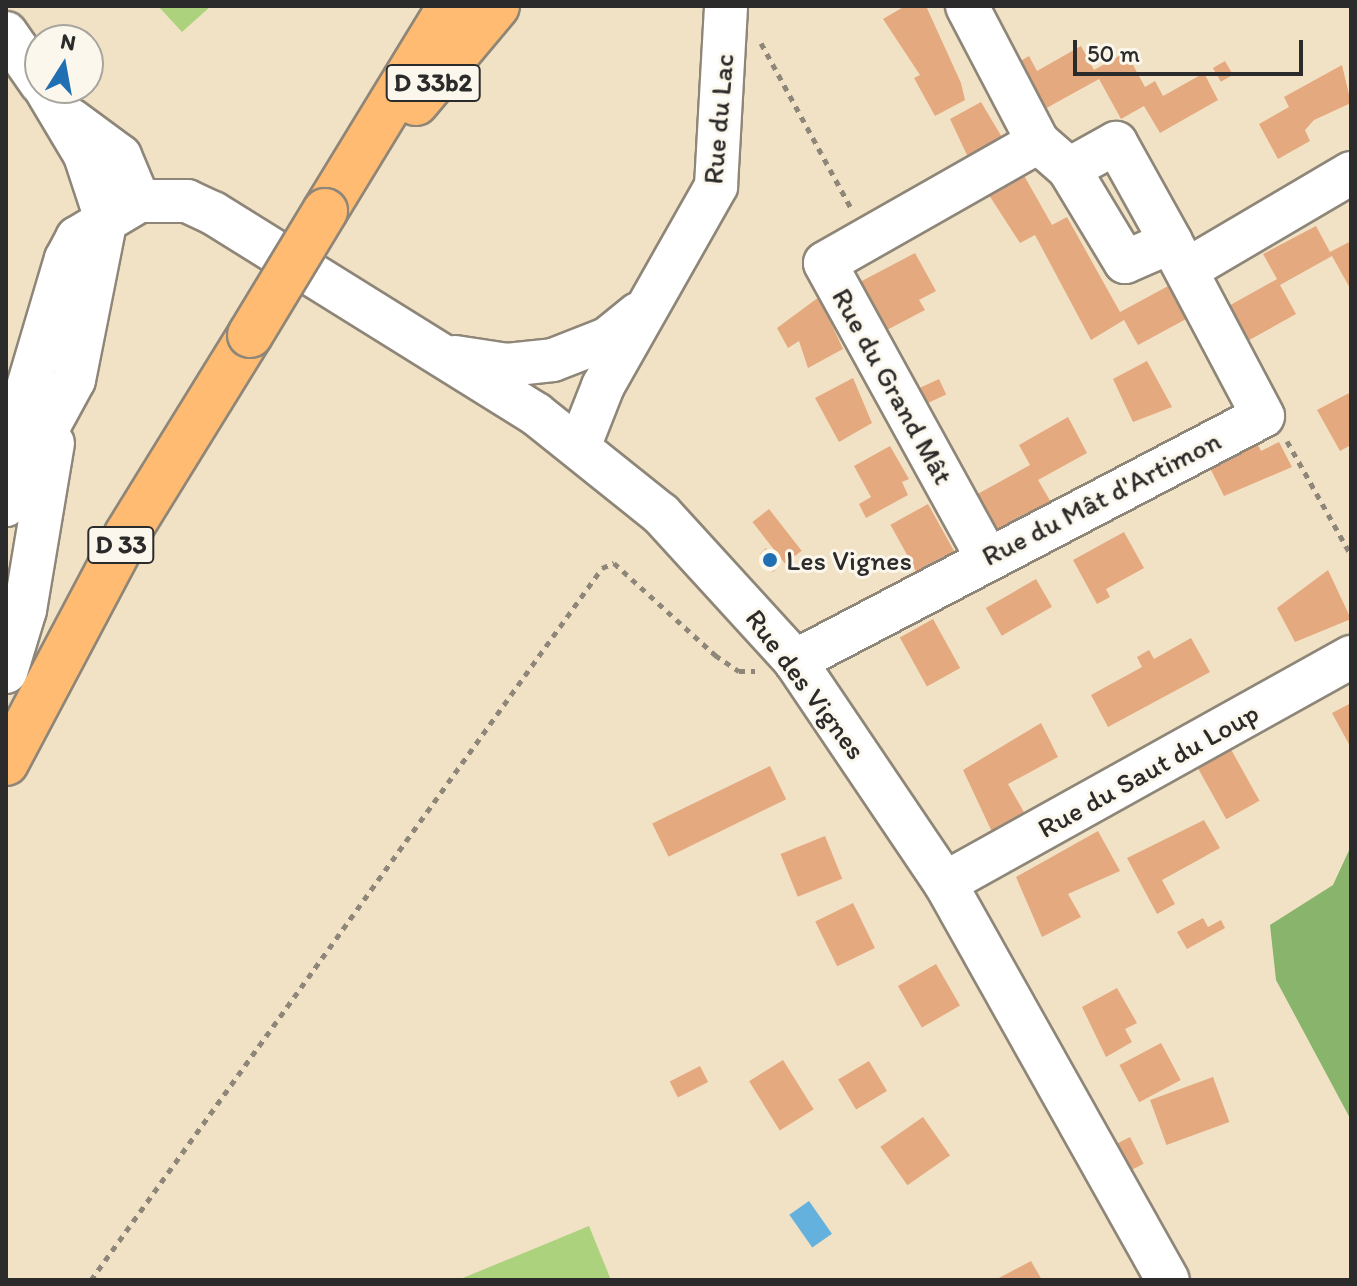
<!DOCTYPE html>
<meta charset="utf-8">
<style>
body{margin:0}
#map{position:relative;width:1357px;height:1286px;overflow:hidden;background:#f1e2c5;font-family:Itim,sans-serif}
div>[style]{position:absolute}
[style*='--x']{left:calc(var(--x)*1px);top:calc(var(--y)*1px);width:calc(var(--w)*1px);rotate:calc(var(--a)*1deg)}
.green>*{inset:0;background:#acd27d}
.forest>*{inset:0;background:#89b46c}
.water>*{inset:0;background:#64b1dd;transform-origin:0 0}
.building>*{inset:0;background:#e5a980;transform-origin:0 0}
.path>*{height:5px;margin-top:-2.5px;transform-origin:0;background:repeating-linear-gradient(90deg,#8e8678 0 6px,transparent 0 12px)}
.roads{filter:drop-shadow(2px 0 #8e8678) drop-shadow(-2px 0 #8e8678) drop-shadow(0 2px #8e8678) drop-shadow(0 -2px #8e8678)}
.minor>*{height:42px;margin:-21px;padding:0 21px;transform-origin:21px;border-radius:21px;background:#fff}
.major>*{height:44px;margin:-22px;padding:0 22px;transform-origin:22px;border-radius:22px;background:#febb71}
.bridges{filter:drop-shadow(2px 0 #8e8678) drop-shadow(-2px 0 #8e8678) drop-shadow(0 2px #8e8678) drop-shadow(0 -2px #8e8678)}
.major-bridge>*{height:44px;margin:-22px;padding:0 22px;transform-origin:22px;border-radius:22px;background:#febb71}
.dots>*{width:22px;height:22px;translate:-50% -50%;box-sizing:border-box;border:4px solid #fbf7ec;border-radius:50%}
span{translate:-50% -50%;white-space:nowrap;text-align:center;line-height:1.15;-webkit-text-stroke:6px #fbf7ec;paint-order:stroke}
.shield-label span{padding:2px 6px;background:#fbf7ec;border:2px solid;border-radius:6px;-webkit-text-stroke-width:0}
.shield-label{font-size:26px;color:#2b2b2b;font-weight:700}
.street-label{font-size:28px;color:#2b2b2b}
.poi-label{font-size:28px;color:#2b2b2b}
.left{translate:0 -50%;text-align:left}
.frame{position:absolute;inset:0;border:8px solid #2b2b2b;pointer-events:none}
.north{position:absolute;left:24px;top:24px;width:80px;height:80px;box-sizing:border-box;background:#fbf7ec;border:2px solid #a8a59f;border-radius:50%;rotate:11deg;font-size:22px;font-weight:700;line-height:32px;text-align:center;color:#2b2b2b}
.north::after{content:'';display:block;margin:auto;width:28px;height:36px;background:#1f6fb2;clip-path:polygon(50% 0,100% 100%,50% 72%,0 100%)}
.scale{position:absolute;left:1073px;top:40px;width:230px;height:36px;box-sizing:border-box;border:4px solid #2b2b2b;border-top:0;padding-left:10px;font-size:24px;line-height:28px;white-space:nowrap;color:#2b2b2b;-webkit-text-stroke:6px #fbf7ec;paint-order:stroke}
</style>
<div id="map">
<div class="green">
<div style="clip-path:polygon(158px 6px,211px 6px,182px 32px)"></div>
<div style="clip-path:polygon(589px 1226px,611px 1280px,458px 1280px)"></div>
</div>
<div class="forest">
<div style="clip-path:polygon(1351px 846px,1351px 1120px,1276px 980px,1270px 925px,1333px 885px)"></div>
</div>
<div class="water">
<div style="left:809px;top:1201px;width:40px;height:24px;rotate:55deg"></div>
</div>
<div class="building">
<div style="clip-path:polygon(905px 6px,926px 6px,961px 83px,965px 100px,935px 116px,914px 78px,920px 75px,883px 19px)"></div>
<div style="clip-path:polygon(1081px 46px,1094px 70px,1126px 52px,1145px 87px,1155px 81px,1163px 96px,1204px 73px,1218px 100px,1160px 133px,1144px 106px,1121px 119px,1099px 79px,1043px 110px,1017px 63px,1029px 56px,1037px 71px)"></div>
<div style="left:1225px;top:61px;width:16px;height:14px;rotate:60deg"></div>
<div style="clip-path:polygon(1342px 65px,1351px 103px,1314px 120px,1305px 130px,1310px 141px,1278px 159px,1259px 124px,1289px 107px,1284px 97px)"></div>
<div style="clip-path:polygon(981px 102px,1009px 149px,982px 163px,976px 151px,967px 155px,950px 119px)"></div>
<div style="clip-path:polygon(1022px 172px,1052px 225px,1067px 217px,1120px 312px,1170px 285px,1188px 318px,1138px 345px,1124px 320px,1091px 340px,1035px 235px,1020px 243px,987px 192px)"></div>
<div style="clip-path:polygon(1316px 226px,1330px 252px,1351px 241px,1351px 290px,1332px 256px,1280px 285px,1296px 314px,1244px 343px,1225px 308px,1277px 279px,1263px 254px)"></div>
<div style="clip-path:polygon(915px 253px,936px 291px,919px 300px,925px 310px,885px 331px,858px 283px)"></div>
<div style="clip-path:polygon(819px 297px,843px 349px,808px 368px,799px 341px,788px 348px,777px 328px)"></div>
<div style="clip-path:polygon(1147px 361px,1172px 407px,1133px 422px,1113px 379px)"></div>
<div style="clip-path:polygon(853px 378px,872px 423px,839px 442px,815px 398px)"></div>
<div style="left:939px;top:379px;width:17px;height:25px;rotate:65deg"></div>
<div style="clip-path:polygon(1351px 392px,1351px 445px,1340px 451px,1317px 410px)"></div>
<div style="clip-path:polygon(1068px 417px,1087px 453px,1038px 480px,1052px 504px,996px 535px,974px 496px,1030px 465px,1019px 445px)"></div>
<div style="clip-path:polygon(1253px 435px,1261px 451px,1279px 442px,1292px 467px,1224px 496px,1206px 460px)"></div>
<div style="clip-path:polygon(890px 446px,909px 479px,902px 482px,908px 495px,866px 518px,859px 504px,871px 497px,854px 466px)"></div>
<div style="left:928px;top:504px;width:60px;height:43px;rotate:61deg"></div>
<div style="left:769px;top:509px;width:53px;height:21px;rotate:52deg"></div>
<div style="clip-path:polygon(1124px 532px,1144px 568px,1106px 589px,1110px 597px,1097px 604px,1073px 560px)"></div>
<div style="clip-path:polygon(766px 548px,779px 567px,773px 572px,760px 554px)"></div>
<div style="clip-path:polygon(1328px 570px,1351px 619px,1295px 642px,1277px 608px)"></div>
<div style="left:1036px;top:579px;width:32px;height:58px;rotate:60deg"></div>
<div style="left:933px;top:619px;width:56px;height:38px;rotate:61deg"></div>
<div style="clip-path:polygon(1191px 638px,1210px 672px,1108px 727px,1091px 695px,1142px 667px,1137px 657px,1149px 650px,1154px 659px)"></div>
<div style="clip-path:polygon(1351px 703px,1351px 748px,1332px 713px)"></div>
<div style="clip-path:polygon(1041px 723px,1058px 757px,1008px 784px,1025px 814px,992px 832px,963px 770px)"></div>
<div style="left:1228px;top:744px;width:65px;height:38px;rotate:61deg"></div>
<div style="left:770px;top:766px;width:37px;height:131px;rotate:64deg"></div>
<div style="clip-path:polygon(1204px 820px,1220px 848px,1162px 880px,1175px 904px,1157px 914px,1127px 858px)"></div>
<div style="clip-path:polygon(1098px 831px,1120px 871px,1068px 894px,1081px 917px,1042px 937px,1016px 877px)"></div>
<div style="left:825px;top:836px;width:46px;height:48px;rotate:68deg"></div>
<div style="left:853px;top:903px;width:50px;height:42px;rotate:64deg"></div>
<div style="clip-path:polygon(1203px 918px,1208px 927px,1221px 920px,1225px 928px,1187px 949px,1177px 932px)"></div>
<div style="left:936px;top:964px;width:48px;height:44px;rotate:60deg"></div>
<div style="clip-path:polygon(1117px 988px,1137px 1023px,1125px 1029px,1132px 1042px,1106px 1057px,1082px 1007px)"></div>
<div style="left:1161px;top:1043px;width:42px;height:47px;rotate:62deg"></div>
<div style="left:783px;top:1060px;width:58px;height:40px;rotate:58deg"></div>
<div style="left:869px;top:1061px;width:35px;height:36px;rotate:59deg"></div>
<div style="left:700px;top:1066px;width:18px;height:34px;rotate:63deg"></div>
<div style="left:1213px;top:1077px;width:48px;height:67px;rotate:70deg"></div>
<div style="left:923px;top:1117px;width:47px;height:52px;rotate:55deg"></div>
<div style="left:1130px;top:1137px;width:30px;height:21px;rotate:63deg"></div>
<div style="clip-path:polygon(1031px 1261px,1042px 1280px,995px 1280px)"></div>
</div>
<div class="path">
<div style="--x:761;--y:43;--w:190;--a:61.4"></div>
<div style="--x:1287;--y:441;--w:131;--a:60.7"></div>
<div style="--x:91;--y:1280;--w:876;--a:-54.33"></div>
<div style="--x:602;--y:568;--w:13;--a:-23"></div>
<div style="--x:614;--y:563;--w:137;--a:42.3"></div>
<div style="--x:715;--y:655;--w:29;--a:34"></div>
<div style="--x:739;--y:671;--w:16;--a:0"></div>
</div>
<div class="roads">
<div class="minor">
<div style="--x:6;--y:33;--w:60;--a:55.2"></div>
<div style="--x:71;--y:120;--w:61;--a:36.3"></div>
<div style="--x:120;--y:156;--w:49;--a:67.1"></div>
<div style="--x:1069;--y:169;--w:54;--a:-29"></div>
<div style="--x:1116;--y:143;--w:113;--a:60.9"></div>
<div style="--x:1188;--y:269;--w:189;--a:-30.5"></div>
<div style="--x:455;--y:357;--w:53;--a:8.7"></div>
<div style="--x:507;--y:365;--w:46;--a:-6.2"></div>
<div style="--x:553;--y:360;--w:58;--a:-21.3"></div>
<div style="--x:607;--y:339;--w:40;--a:-39"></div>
<div style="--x:579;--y:447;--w:66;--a:-68.5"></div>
<div style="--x:603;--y:386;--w:230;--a:-60.5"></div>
<div style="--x:716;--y:186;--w:180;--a:-86.8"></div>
<div style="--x:6;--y:461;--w:211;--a:-73.5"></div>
<div style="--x:66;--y:259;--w:24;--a:-62"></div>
<div style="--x:77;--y:238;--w:72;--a:-30.8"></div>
<div style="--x:139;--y:201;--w:48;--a:0"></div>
<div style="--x:187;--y:201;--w:29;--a:25"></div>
<div style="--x:213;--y:213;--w:380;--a:31.9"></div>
<div style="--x:536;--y:414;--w:160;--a:38.7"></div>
<div style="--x:661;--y:514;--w:199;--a:47.6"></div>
<div style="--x:795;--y:661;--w:268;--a:56"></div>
<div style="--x:945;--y:883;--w:455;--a:60.7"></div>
<div style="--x:6;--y:505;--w:142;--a:-61.5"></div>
<div style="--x:74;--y:380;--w:164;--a:-78.8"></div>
<div style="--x:106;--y:219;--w:67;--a:-108.2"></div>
<div style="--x:85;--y:155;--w:78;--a:-120.8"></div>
<div style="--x:986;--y:556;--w:334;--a:-118.8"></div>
<div style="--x:825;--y:263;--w:245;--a:-29.6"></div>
<div style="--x:795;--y:661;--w:528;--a:-27.63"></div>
<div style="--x:1263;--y:416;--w:197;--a:-117.9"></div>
<div style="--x:1171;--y:242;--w:50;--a:156.5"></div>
<div style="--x:1125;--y:262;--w:109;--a:-121.1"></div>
<div style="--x:1069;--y:169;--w:41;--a:-138.9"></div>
<div style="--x:1038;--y:142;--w:153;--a:-117.6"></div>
<div style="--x:6;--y:672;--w:65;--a:-73"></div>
<div style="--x:25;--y:610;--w:169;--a:-80.5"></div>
<div style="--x:945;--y:883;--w:465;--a:-29.1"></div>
</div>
<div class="major">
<div style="--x:416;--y:103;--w:126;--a:-50.1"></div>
<div style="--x:325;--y:211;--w:240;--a:-58.6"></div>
<div style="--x:6;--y:763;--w:259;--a:-62.1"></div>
<div style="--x:127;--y:534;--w:234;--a:-58.3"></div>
</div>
</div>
<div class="bridges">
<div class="major-bridge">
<div style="--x:250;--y:335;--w:145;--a:-58.8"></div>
</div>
</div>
<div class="dots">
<div style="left:770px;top:560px;background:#1f6fb2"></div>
</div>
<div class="shield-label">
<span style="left:433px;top:83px">D 33b2</span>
<span style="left:121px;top:545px">D 33</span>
</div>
<div class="street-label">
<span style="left:718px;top:119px;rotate:-85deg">Rue du Lac</span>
<span style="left:893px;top:386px;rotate:61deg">Rue du Grand Mât</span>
<span style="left:1101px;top:498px;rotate:-27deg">Rue du Mât d'Artimon</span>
<span style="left:806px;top:684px;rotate:53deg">Rue des Vignes</span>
<span style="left:1148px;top:770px;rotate:-29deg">Rue du Saut du Loup</span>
</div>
<div class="poi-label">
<span class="left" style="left:786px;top:560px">Les Vignes</span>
</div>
<div class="frame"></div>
<div class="north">N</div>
<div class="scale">50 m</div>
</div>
